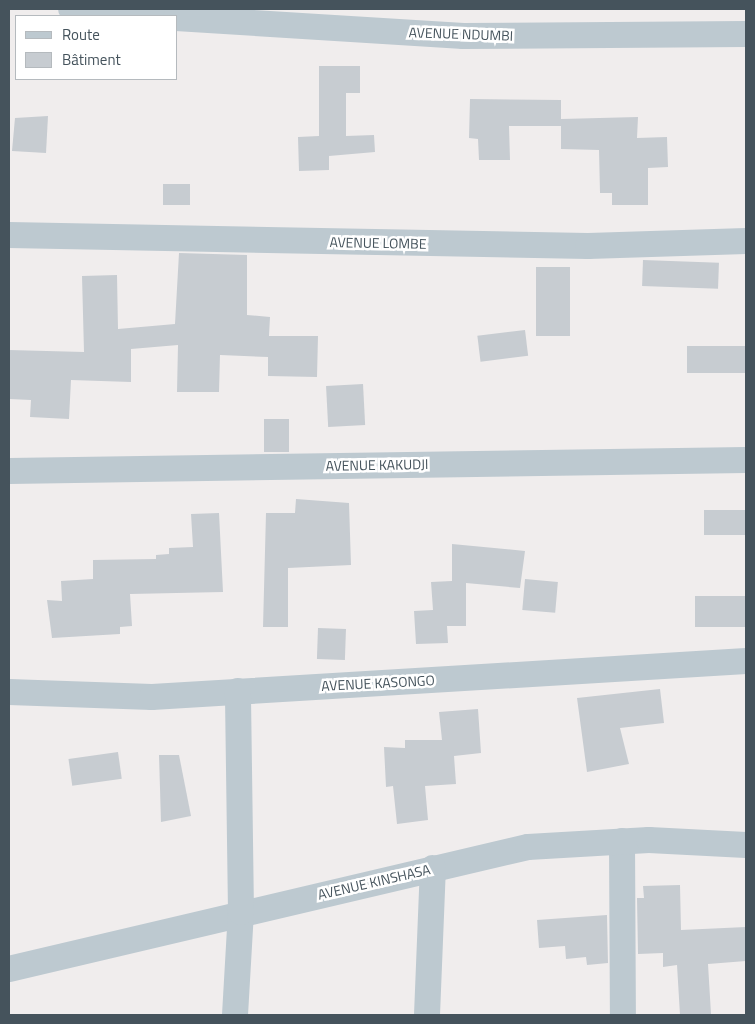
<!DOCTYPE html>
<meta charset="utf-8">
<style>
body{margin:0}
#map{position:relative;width:755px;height:1024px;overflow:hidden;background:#f0eded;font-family:"Titillium Web",sans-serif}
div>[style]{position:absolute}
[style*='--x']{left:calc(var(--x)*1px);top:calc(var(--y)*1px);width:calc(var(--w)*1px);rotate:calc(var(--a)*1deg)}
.building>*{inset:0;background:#c7ccd1;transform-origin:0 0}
.minor>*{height:26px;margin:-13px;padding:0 13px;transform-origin:13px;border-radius:13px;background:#bdc9d0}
span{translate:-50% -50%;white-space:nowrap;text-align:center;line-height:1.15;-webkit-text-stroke:5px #fff;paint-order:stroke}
.street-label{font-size:14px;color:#45535c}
.frame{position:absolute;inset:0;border:10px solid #45535c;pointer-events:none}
.legend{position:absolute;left:15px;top:15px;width:162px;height:65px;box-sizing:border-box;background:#fff;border:1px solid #b5babe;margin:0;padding:6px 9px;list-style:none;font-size:15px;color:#45535c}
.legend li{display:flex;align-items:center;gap:10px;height:25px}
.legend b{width:25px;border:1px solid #b5babe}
</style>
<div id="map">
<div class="building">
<div style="clip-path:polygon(319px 66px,360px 66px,360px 93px,346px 93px,346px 136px,374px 135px,375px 152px,329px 156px,329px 170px,299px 171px,298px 137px,319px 136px)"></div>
<div style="clip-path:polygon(470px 99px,561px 100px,561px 126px,509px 126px,510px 160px,479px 160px,478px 139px,469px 138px)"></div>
<div style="clip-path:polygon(48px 116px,46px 153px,12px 151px,15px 118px)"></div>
<div style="clip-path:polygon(638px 117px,637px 138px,667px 137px,668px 167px,648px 168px,648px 205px,612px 205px,612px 193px,600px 193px,599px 150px,561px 149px,561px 119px)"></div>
<div style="left:163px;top:184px;width:27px;height:21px"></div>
<div style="clip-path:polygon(179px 253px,247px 255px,247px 315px,270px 317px,269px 336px,318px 336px,317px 377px,268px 376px,268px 357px,220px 355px,219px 392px,177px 392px,178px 345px,131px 349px,131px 382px,71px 380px,69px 419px,30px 417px,31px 400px,9px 399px,9px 350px,84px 352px,82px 276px,117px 275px,118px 329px,175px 324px)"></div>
<div style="left:643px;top:260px;width:76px;height:26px;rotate:2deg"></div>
<div style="left:536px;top:267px;width:34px;height:69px"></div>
<div style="left:525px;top:330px;width:26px;height:48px;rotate:83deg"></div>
<div style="left:746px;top:346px;width:27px;height:59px;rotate:90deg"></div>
<div style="left:363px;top:384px;width:41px;height:37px;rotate:87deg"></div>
<div style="left:264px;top:419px;width:25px;height:33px"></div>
<div style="clip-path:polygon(296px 499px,349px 503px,351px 565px,288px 568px,288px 627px,263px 627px,266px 513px,295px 513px)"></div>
<div style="left:746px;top:510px;width:25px;height:42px;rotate:90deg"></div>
<div style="clip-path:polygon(219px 513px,223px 592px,130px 594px,132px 626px,120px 627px,120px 634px,52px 638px,47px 600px,62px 601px,61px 581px,93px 579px,93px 560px,156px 559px,156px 555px,169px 554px,169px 548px,193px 547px,191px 514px)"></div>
<div style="clip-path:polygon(452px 544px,525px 551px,520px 588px,466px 583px,466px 626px,447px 626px,448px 643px,416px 644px,414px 611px,433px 610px,431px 582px,452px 581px)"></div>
<div style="left:525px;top:579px;width:33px;height:31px;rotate:5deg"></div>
<div style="left:746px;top:596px;width:31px;height:51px;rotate:90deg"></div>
<div style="left:318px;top:628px;width:28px;height:31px;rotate:2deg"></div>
<div style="clip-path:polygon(660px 689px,664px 723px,620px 728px,629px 764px,587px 772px,577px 698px)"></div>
<div style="clip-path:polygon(478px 709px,481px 753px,454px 756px,456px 784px,425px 786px,428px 820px,397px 824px,393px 786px,386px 787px,384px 747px,405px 748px,405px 740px,442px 740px,439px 712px)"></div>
<div style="left:118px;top:752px;width:27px;height:50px;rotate:82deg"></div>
<div style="clip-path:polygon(159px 755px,179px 755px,191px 816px,161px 822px)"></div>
<div style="clip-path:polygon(680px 885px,681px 930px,746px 927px,746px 961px,708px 964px,711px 1014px,680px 1015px,677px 965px,663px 967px,663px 953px,638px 954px,637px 898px,644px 898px,643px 886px)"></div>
<div style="clip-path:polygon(607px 915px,608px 963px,587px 965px,586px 957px,566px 959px,565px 946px,539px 948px,537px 920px)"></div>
</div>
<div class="minor">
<div style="--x:71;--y:9;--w:90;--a:4.4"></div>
<div style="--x:176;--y:18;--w:288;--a:3.6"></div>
<div style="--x:463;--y:36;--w:283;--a:-0.4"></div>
<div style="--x:9;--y:235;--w:579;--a:1.09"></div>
<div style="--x:588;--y:246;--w:158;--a:-1.8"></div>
<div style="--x:9;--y:471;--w:737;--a:-0.86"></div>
<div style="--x:9;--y:692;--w:143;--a:2"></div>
<div style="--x:152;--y:697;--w:595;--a:-3.47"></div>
<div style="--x:622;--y:841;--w:174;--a:89.7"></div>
<div style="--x:9;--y:969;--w:533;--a:-13.23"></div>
<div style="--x:528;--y:847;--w:121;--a:-3.3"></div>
<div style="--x:649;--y:840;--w:97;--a:3"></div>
<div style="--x:235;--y:1015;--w:103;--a:-86.7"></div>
<div style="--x:241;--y:912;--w:221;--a:-90.8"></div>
<div style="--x:427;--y:1015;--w:147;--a:-87.7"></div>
</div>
<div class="street-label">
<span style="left:461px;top:34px;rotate:2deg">AVENUE NDUMBI</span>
<span style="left:378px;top:243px;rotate:1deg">AVENUE LOMBE</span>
<span style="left:377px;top:465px;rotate:-1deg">AVENUE KAKUDJI</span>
<span style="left:378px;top:683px;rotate:-3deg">AVENUE KASONGO</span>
<span style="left:374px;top:882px;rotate:-13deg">AVENUE KINSHASA</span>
</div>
<div class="frame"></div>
<ul class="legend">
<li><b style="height:6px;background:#bdc9d0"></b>Route</li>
<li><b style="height:14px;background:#c7ccd1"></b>Bâtiment</li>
</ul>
</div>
